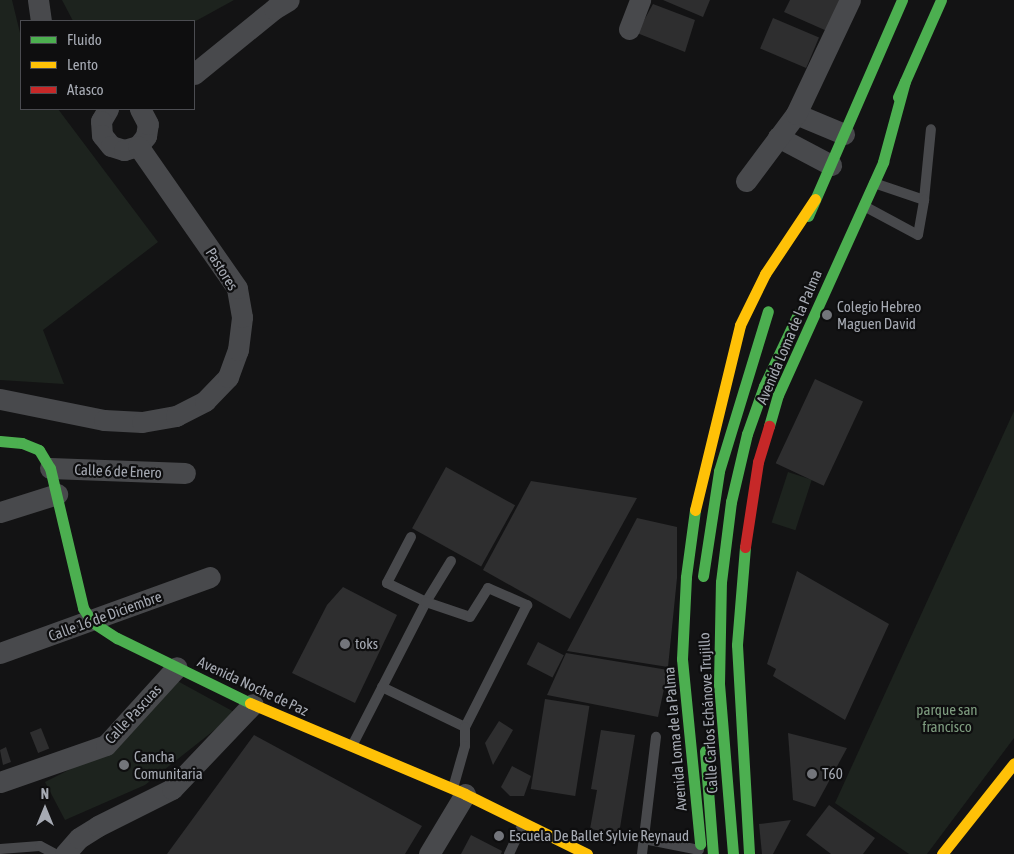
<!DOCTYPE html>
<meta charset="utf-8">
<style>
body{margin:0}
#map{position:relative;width:1014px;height:854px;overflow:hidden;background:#131314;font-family:"Asap Condensed",sans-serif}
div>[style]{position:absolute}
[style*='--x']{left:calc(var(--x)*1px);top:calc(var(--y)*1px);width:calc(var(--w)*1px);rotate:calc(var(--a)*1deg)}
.green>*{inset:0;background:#1d231e;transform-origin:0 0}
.building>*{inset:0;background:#2e2e2f;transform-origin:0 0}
.lane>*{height:10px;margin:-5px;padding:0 5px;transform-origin:5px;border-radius:5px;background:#48494c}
.street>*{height:21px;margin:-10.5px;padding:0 10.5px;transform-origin:10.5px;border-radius:10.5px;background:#48494c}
.fast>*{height:11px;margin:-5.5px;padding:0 5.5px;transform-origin:5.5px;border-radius:5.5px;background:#4caf50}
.slow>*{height:11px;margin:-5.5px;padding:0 5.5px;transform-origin:5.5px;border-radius:5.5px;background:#ffc107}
.jam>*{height:11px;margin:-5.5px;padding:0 5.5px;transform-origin:5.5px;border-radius:5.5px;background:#c62828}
.fast-bridge>*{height:11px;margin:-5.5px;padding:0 5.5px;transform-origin:5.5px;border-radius:5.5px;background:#4caf50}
.dots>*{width:14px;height:14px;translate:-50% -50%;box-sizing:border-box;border:2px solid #0e0e0f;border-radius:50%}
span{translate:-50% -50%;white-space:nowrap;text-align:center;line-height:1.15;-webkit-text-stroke:4.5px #0e0e0f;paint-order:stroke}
.street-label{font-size:15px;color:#a6aab3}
.poi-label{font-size:15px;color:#a6aab3}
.left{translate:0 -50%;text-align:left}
.park-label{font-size:15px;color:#7e9c7f}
.legend{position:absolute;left:20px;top:20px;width:175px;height:90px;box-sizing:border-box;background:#0e0e0f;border:1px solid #4b4c51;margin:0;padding:6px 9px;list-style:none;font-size:15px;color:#a6aab3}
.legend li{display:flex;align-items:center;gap:10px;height:25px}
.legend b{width:25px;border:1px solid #4b4c51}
.north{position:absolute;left:20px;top:784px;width:50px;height:50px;-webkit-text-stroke:4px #0e0e0f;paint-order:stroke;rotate:0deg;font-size:14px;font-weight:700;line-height:20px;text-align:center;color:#a6aab3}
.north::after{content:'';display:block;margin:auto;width:18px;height:22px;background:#a6aab3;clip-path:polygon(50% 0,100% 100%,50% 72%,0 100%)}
</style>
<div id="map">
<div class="green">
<div style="clip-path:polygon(0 0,12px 0,21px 37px,21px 109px,58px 109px,158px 242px,43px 330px,64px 384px,0 380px)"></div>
<div style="clip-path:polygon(62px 0,234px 0,194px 22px,73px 21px)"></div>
<div style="clip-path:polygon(1014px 411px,1014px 738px,927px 854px,909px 854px,835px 803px)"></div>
<div style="left:788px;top:472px;width:25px;height:53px;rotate:18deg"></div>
<div style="clip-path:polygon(172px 678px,236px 713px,145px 785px,65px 820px,45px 782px,112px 748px)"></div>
</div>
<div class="building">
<div style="clip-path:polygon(663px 0,710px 0,703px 17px)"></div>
<div style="clip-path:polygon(790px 0,844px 0,827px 31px,784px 12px)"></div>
<div style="clip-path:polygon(653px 4px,695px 20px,685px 52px,637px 33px)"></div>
<div style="left:773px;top:18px;width:50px;height:33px;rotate:23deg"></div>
<div style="left:815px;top:379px;width:53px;height:93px;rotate:25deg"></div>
<div style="left:446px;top:467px;width:79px;height:70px;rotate:29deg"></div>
<div style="clip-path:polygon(531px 481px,637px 498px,570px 619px,483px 570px)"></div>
<div style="clip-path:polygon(637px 518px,677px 527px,677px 578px,651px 574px,677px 578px,668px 667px,567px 651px)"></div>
<div style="clip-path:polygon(797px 571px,889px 624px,845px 720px,773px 676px,776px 669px,767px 664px)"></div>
<div style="clip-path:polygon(343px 587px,397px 615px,355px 703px,292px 673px,327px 605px)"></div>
<div style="left:538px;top:642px;width:29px;height:25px;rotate:27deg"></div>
<div style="clip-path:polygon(566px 653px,668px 670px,658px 717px,547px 695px)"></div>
<div style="left:545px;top:699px;width:45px;height:91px;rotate:9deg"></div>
<div style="clip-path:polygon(499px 721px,513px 730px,493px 765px,485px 743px)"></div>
<div style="left:41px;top:728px;width:22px;height:12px;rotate:68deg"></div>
<div style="clip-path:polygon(601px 730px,635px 735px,619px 834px,590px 829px,597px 790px,591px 789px)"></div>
<div style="clip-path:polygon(788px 733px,847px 748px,815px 807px,793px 800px)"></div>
<div style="clip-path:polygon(254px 735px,422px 826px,405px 854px,167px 854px)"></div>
<div style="clip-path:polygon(6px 747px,11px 762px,3px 765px,0 750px)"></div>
<div style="clip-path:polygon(512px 766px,531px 776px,524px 796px,510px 796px,501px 787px)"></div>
<div style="clip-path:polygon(829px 805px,875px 838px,863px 854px,831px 854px,806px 835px)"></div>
<div style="clip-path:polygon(791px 820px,773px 854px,762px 854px,759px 824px)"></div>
<div style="clip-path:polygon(471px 835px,502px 851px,501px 854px,461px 854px)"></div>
</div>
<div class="lane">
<div style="--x:874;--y:183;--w:53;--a:18.8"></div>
<div style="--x:924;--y:200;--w:71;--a:-84.4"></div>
<div style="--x:864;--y:206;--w:61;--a:28.2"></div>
<div style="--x:918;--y:235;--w:36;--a:-80"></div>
<div style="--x:411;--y:537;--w:52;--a:117.6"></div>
<div style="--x:387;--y:583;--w:43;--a:26"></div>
<div style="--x:426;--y:602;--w:48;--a:-58.6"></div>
<div style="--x:382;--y:687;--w:92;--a:25.7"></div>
<div style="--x:353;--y:744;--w:160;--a:-62.8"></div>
<div style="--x:426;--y:602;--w:46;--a:18.8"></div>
<div style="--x:470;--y:617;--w:34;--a:-58"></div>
<div style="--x:488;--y:588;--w:43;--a:23.6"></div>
<div style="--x:527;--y:605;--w:137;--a:116.9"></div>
<div style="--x:465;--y:727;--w:19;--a:90"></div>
<div style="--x:465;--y:746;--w:44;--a:105.9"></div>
<div style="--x:644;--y:839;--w:56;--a:11.3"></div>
<div style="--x:0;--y:849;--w:40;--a:-4.3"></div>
<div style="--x:40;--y:846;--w:17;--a:28"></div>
<div style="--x:509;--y:854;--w:33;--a:-65"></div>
<div style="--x:642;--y:854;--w:118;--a:-83.2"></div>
</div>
<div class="street">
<div style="--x:38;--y:0;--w:21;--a:82"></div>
<div style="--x:629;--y:29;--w:31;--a:-69"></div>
<div style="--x:194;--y:74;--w:103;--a:-39.1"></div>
<div style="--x:274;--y:9;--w:17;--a:-31"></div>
<div style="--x:108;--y:109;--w:14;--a:120"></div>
<div style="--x:101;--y:121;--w:14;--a:86"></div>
<div style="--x:102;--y:135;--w:14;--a:51"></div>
<div style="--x:111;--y:146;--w:14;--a:17"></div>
<div style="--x:124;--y:150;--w:15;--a:-16"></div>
<div style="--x:138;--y:146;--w:13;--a:-51"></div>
<div style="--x:146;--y:136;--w:12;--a:-81"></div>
<div style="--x:148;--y:124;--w:17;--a:-118"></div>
<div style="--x:796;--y:114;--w:52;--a:22.6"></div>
<div style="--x:778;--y:137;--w:60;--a:27.8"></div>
<div style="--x:746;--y:181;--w:84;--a:-53.3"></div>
<div style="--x:796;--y:114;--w:126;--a:-64.7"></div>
<div style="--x:0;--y:399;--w:106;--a:11.4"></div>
<div style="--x:104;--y:420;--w:38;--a:3"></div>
<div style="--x:142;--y:422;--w:35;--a:-10"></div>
<div style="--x:176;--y:416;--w:33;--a:-27"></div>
<div style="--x:205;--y:401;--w:33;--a:-46"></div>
<div style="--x:228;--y:377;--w:29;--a:-70"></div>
<div style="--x:238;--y:350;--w:33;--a:-83"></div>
<div style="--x:242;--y:317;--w:29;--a:-100"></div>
<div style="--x:237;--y:288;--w:173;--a:-124.9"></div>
<div style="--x:50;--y:468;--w:135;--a:2.1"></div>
<div style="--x:0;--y:512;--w:60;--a:-17.5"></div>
<div style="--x:0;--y:653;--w:223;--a:-19.9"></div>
<div style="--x:0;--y:782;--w:112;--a:-19.2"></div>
<div style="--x:106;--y:745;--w:105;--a:-47.7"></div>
<div style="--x:65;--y:854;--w:21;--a:-49"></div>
<div style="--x:79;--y:838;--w:22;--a:-32"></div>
<div style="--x:98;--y:826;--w:83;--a:-26.6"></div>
<div style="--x:172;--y:789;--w:117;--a:-46.4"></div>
<div style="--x:429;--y:854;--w:70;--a:-59"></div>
</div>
<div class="fast">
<div style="--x:898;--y:97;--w:106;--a:-66.1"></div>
<div style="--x:808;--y:216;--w:236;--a:-66.5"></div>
<div style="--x:769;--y:426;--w:32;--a:-74"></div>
<div style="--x:778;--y:395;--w:256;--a:-65.7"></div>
<div style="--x:883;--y:162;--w:84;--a:-74.8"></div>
<div style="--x:0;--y:441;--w:22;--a:5"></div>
<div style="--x:22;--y:443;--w:18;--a:22"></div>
<div style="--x:39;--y:450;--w:21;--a:59"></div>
<div style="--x:50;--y:468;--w:144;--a:76.7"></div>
<div style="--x:83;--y:608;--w:17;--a:57"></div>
<div style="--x:92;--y:622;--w:30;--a:33"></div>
<div style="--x:117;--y:638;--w:148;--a:26"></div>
<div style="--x:695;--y:510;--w:68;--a:97.7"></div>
<div style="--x:686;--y:577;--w:82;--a:92.8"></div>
<div style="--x:682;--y:659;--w:186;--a:84.4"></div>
<div style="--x:745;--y:547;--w:98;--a:94.7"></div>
<div style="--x:737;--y:645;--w:209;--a:86.7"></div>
</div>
<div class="slow">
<div style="--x:695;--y:510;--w:190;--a:-76.3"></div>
<div style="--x:740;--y:325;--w:57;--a:-63.9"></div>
<div style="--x:765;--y:274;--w:90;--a:-56.3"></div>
<div style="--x:250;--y:703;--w:233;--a:22.9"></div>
<div style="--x:465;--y:794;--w:136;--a:26.2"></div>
<div style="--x:942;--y:854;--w:116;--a:-51.6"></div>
</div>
<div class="jam">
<div style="--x:745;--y:547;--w:86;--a:-81.3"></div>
<div style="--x:758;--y:462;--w:38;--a:-73"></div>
</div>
<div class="fast-bridge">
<div style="--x:703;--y:576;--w:106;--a:-81.3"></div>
<div style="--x:719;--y:471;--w:167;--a:-73"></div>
<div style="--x:705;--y:751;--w:103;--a:85.6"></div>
<div style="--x:733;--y:854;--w:171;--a:-94.7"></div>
<div style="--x:719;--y:684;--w:102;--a:-88.9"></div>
<div style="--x:721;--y:582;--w:81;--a:-82.9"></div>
<div style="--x:731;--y:502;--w:70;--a:-76.8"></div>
<div style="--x:747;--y:434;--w:51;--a:-70.5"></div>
<div style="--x:764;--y:386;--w:80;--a:-64.7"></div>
</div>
<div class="dots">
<div style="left:827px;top:315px;background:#73757b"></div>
<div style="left:345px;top:644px;background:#73757b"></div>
<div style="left:124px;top:765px;background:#73757b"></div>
<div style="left:812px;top:774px;background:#73757b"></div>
<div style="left:499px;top:836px;background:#73757b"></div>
</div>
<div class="street-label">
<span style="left:222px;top:269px;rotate:58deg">Pastores</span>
<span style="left:789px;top:337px;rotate:-67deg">Avenida Loma de la Palma</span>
<span style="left:118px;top:471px;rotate:2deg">Calle 6 de Enero</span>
<span style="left:105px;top:616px;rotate:-20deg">Calle 16 de Diciembre</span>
<span style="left:253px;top:686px;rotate:25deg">Avenida Noche de Paz</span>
<span style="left:708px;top:713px;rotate:-93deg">Calle Carlos Echánove Trujillo</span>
<span style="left:133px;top:714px;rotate:-47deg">Calle Pascuas</span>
<span style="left:675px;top:739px;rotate:-95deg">Avenida Loma de la Palma</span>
</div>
<div class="poi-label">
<span class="left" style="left:837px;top:315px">Colegio Hebreo<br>Maguen David</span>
<span class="left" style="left:355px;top:644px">toks</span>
<span class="left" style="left:134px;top:765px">Cancha<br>Comunitaria</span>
<span class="left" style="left:822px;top:774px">T60</span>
<span class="left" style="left:509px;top:836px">Escuela De Ballet Sylvie Reynaud</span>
</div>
<div class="park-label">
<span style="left:947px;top:718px">parque san<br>francisco</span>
</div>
<ul class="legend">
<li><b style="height:6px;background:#4caf50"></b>Fluido</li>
<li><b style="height:6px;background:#ffc107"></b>Lento</li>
<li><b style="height:6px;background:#c62828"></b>Atasco</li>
</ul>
<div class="north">N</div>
</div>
